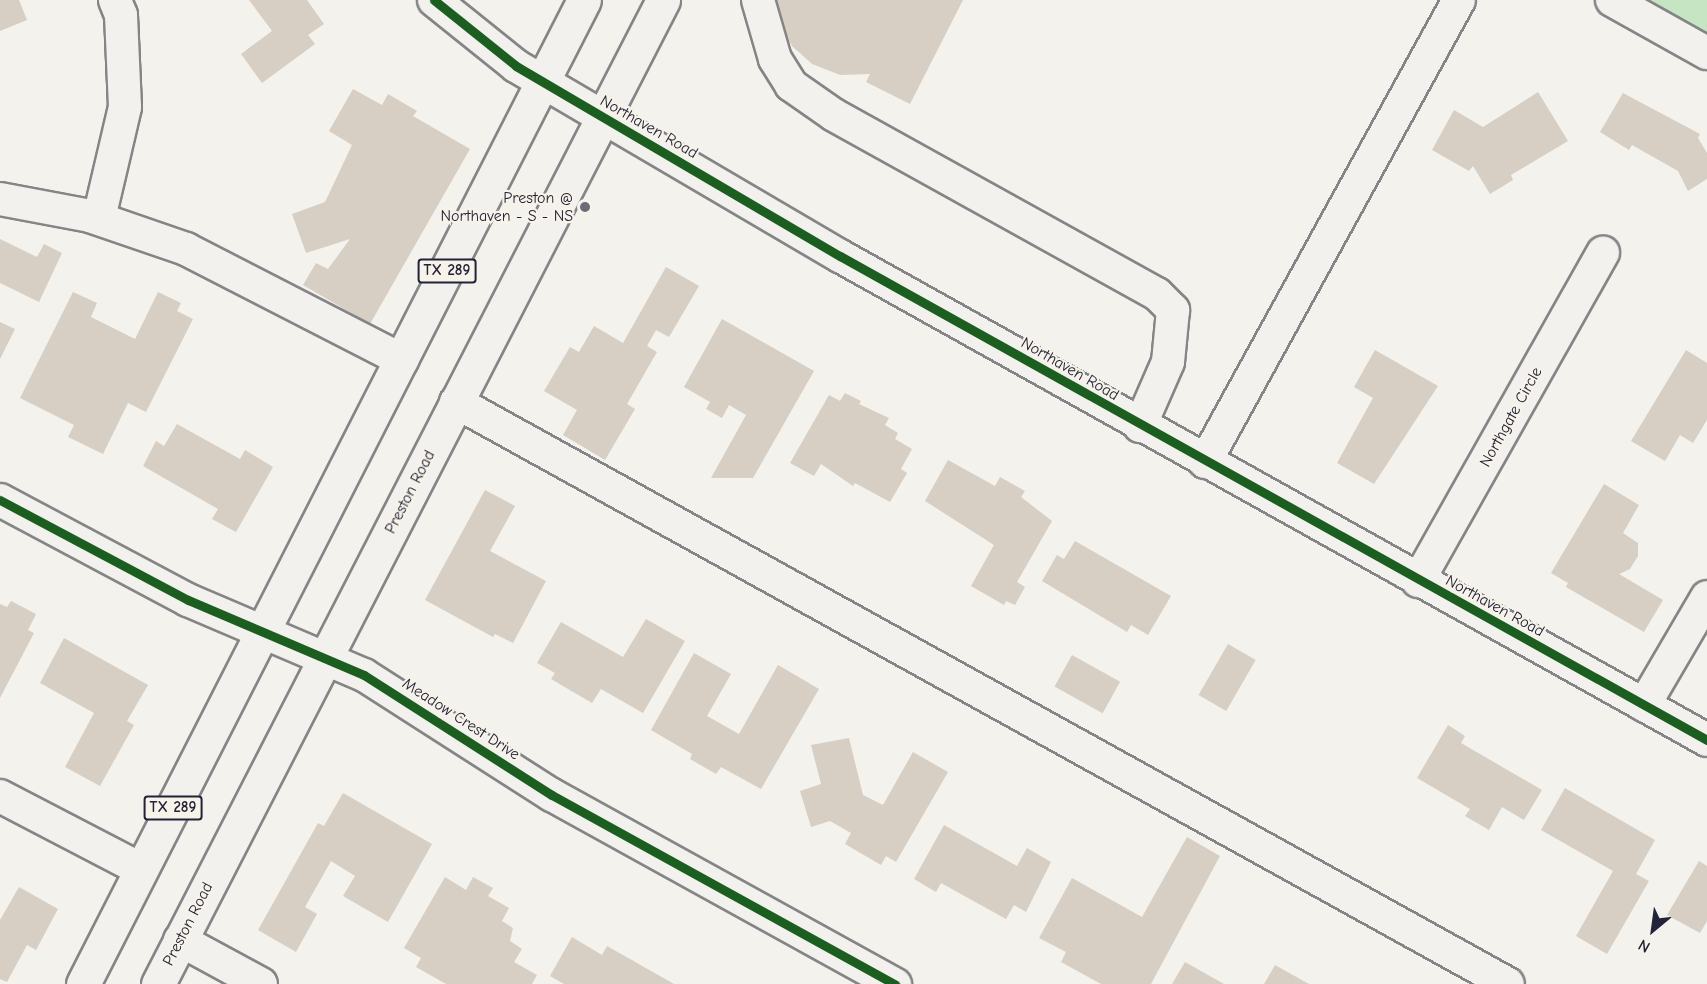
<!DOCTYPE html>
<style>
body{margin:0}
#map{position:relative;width:1707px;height:984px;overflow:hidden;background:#f4f2ec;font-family:"Comic Neue",sans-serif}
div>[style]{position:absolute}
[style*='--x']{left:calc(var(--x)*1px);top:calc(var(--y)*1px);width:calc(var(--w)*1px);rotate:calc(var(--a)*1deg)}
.green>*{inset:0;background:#c6e6c3}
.building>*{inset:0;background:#d7cec4;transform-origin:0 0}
.roads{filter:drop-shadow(2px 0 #858486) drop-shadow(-2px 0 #858486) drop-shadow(0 2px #858486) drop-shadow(0 -2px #858486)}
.minor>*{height:32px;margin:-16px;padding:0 16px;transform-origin:16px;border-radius:16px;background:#f2f1ed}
.major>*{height:33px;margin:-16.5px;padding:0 16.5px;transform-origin:16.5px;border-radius:16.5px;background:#f2f1ed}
.cycleway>*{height:9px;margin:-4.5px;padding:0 4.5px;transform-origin:4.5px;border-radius:4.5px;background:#1b5e20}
.dots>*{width:16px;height:16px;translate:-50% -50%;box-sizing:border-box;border:3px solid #f7f3e8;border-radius:50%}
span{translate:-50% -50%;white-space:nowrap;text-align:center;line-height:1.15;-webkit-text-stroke:4.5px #f7f3e8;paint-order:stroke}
.shield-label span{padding:2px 4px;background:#f7f3e8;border:2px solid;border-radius:4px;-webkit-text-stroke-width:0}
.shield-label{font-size:15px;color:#22223b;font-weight:700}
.street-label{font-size:16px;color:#22223b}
.poi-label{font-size:16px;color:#22223b}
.right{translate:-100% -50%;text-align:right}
.north{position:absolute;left:1623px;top:900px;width:60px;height:60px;-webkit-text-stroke:4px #f7f3e8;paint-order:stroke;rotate:209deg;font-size:16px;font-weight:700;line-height:24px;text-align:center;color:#22223b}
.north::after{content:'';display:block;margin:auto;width:21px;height:27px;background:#22223b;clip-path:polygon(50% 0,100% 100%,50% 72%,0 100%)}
</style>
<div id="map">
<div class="green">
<div style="clip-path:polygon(1635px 0,1707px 0,1707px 39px)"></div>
</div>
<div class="building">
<div style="clip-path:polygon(0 0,19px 0,27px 20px,0 31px)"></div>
<div style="clip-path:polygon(249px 0,307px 0,324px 24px,308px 35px,315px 44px,262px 83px,241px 54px,272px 31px)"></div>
<div style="clip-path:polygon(774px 0,963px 0,910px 104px,866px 82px,870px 74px,840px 75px,812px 64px,792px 46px,779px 23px)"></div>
<div style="clip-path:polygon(353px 89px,382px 105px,388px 94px,417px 111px,413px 116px,470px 149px,370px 324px,303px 285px,316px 263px,328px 269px,350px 239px,306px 253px,292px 214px,325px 202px,352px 145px,329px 131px)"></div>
<div style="clip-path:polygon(1538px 92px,1568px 141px,1511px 175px,1513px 180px,1490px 194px,1473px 166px,1469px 171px,1432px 150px,1454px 110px,1483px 127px)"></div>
<div style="clip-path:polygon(1623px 93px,1700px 134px,1698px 138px,1707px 153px,1707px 179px,1688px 191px,1678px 171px,1632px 145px,1629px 150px,1600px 132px)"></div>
<div style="clip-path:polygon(0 239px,37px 257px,44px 244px,62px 253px,39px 302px,0 283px)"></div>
<div style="clip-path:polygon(666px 267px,699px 286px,669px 337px,656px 330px,647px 346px,657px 352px,627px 404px,635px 409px,605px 460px,563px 435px,577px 410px,544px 391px,570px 347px,579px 352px,594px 326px,623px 343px)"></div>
<div style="clip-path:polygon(73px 292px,97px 303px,91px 317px,135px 339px,158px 292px,181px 303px,177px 311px,193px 319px,146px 412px,128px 403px,103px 454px,68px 437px,74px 425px,20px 398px)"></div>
<div style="clip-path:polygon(722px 319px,814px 371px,753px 478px,711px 478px,746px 415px,729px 405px,722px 418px,706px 409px,710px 402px,684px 387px)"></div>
<div style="clip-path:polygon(0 322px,15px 329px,0 359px)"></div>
<div style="clip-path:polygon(1375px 350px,1438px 386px,1374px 484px,1337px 463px,1373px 398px,1354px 387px)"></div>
<div style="clip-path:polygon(1686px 350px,1707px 363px,1707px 420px,1693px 443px,1680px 435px,1665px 461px,1631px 441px)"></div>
<div style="clip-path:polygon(845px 393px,861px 401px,859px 404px,889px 418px,885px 425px,898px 433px,895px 439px,912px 449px,901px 469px,907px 473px,890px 502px,855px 483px,853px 486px,821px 464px,814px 476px,790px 463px,829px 395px,840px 401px)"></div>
<div style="clip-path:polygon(177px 424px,240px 459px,245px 450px,273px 467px,236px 532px,212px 519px,218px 509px,143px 466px,156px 441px,164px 446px)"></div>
<div style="clip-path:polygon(948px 460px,995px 486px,1000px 477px,1025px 491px,1021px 497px,1052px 521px,1017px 582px,1025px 587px,1015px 605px,1006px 601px,1004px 605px,971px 586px,994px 545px,925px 501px)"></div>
<div style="clip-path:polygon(1604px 484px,1639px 505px,1623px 533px,1638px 543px,1638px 556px,1630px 569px,1619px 574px,1663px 600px,1644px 632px,1566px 587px,1568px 583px,1551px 573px)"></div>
<div style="clip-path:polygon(485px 490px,515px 506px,490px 551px,546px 581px,513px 643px,495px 634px,493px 637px,425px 600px)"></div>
<div style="clip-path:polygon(1075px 541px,1171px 596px,1148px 635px,1131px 625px,1127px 632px,1042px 581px,1057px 555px,1064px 559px)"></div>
<div style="clip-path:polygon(11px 601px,36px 614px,28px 630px,34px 633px,0 698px,0 604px,7px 607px)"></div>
<div style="clip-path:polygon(646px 619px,685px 641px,643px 713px,601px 689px,592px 703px,551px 679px,555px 673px,537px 663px,561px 622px,623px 657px)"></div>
<div style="clip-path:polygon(64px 638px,148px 685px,127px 721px,134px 725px,100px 786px,65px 767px,94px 713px,40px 683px)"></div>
<div style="left:1228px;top:644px;width:32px;height:59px;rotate:30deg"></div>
<div style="clip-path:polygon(694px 653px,731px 674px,707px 716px,739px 734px,778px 665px,819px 689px,761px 789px,721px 767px,716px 774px,690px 759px,692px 754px,651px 730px)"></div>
<div style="left:1072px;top:655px;width:55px;height:36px;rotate:29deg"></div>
<div style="clip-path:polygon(1448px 725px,1465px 736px,1461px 743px,1542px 790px,1524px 820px,1502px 807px,1489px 830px,1465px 816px,1470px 809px,1417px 778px)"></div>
<div style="clip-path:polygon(849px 738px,863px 795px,883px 805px,913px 752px,948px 772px,896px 862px,886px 856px,881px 865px,845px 844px,851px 833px,830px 821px,811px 827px,800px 791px,821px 784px,811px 745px)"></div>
<div style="clip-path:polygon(1565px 788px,1655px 840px,1636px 874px,1649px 881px,1607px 954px,1576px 936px,1613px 871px,1541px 830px)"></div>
<div style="clip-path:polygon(343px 793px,432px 844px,388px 922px,343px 896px,355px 876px,331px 861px,305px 907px,317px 914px,296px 952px,258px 930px,318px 823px,324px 826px)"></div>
<div style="clip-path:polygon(944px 825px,1017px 866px,1027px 848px,1051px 862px,1026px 912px,1014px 905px,1006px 919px,941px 883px,936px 892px,914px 879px)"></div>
<div style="clip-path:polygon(1187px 837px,1220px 856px,1151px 984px,1101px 984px,1061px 962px,1066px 952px,1039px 938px,1072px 878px,1142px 917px)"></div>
<div style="clip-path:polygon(1699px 861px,1707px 866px,1707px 921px,1700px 933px,1667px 915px)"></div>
<div style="clip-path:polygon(445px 877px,466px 890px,473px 877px,493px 888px,488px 896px,509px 908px,502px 921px,513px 928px,510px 941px,522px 949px,514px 962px,537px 975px,532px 984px,446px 984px,416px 967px,421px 958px,404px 948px)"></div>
<div style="clip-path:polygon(19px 887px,58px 909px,36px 950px,27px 945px,7px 982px,0 979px,0 920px)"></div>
<div style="clip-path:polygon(572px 937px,602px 955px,607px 946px,674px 984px,564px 984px,550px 976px)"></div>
<div style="clip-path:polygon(1185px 962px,1224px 984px,1172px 984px)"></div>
<div style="clip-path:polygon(1275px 965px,1309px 984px,1264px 984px)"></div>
</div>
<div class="roads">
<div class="minor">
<div style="--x:434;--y:0;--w:105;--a:38.8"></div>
<div style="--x:516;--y:66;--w:376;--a:30.4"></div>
<div style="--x:840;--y:256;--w:993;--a:29.17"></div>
<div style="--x:758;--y:0;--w:61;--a:73.9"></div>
<div style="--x:775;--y:59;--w:31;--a:58"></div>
<div style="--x:791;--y:85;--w:52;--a:34.9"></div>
<div style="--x:834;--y:115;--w:369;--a:29"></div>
<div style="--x:1157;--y:294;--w:23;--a:45"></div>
<div style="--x:1173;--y:310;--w:52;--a:95.5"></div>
<div style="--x:1168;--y:362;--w:70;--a:113.6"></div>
<div style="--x:1612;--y:0;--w:109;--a:29.2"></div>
<div style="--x:0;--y:199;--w:92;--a:10.7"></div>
<div style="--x:90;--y:216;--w:102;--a:19"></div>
<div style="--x:186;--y:249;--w:243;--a:27.2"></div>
<div style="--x:99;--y:218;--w:114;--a:-76.8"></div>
<div style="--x:125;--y:107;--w:92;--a:-92.5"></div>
<div style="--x:121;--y:15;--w:16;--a:-112"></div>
<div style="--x:456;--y:402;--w:1202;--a:28.95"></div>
<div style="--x:1205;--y:462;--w:527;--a:-61.2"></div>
<div style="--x:0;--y:500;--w:213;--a:28"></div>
<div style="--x:188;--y:600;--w:191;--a:23.1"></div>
<div style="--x:364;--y:675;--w:223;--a:32.6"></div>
<div style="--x:552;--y:795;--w:392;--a:28.9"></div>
<div style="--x:1418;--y:581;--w:377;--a:-60.6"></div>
<div style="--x:1644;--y:705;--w:125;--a:-59.7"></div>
<div style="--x:0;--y:796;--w:160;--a:27.5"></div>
<div style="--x:180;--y:940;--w:92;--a:28.5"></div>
</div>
<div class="major">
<div style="--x:83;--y:984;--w:1104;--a:-63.02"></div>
<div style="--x:158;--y:984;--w:1106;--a:-62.83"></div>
</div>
</div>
<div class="cycleway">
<div style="--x:434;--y:0;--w:105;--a:38.8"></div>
<div style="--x:516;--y:66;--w:376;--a:30.4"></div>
<div style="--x:840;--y:256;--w:993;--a:29.17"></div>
<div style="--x:0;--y:500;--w:213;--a:28"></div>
<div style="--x:188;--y:600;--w:191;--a:23.1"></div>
<div style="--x:364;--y:675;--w:223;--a:32.6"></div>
<div style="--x:552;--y:795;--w:392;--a:28.9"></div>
</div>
<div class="dots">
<div style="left:585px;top:207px;background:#6c6b79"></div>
</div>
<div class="shield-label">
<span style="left:447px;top:271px">TX 289</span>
<span style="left:173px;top:808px">TX 289</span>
</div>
<div class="street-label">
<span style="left:649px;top:127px;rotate:30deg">Northaven Road</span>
<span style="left:1070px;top:369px;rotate:30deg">Northaven Road</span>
<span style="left:1511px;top:417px;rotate:-61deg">Northgate Circle</span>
<span style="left:410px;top:492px;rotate:-63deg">Preston Road</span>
<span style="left:1495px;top:606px;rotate:29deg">Northaven Road</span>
<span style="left:461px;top:719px;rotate:33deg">Meadow Crest Drive</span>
<span style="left:188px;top:924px;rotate:-63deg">Preston Road</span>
</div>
<div class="poi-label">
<span class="right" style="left:573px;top:207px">Preston @<br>Northaven - S - NS</span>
</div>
<div class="north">N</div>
</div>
